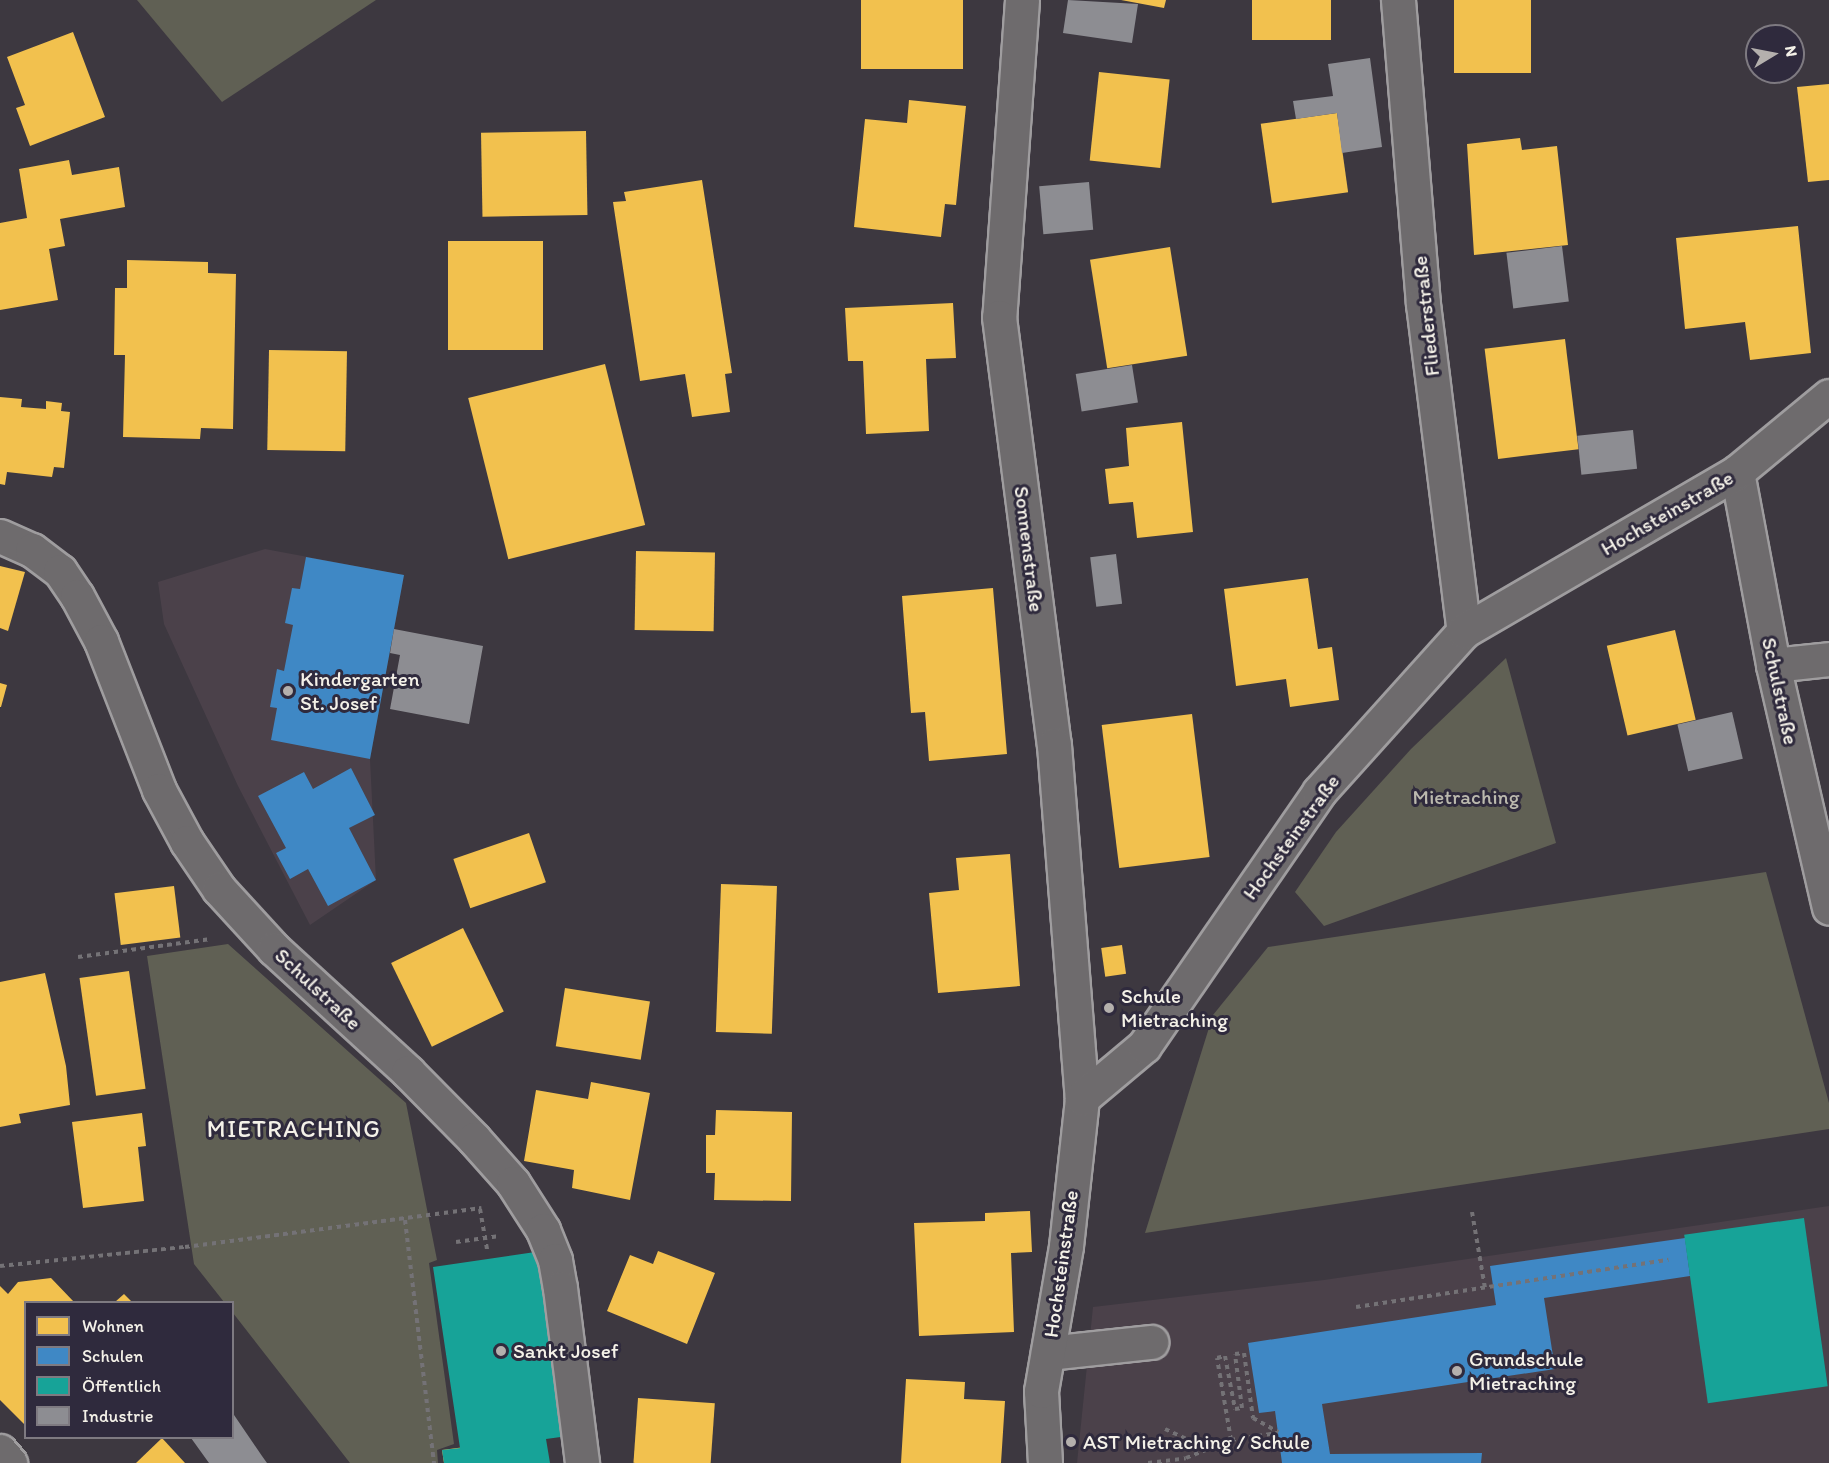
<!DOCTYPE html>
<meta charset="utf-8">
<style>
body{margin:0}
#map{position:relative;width:1829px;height:1463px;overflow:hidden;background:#3d3840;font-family:Itim,sans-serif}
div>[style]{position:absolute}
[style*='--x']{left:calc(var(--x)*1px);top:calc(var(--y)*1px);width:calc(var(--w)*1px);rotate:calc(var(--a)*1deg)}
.built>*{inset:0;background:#4b414a}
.green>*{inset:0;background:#606054}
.homes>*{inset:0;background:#f2c14e;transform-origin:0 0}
.schools>*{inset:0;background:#3f88c5}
.public>*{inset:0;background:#17a398;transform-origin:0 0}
.industry>*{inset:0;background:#8d8d92;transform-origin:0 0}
.path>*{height:4px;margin-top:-2px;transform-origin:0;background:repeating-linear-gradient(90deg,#747276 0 4.5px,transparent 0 9px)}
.roads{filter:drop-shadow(2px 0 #9f9d9f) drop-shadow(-2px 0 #9f9d9f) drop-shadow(0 2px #9f9d9f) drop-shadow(0 -2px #9f9d9f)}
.minor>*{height:33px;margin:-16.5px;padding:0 16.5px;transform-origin:16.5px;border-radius:16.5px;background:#6e6b6d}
.major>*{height:33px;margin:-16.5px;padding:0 16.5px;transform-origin:16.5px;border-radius:16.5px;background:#6e6b6d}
.dots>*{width:16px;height:16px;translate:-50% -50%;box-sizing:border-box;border:3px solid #2f2a3d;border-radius:50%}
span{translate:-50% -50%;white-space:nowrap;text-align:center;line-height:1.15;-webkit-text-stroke:6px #2f2a3d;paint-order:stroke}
.street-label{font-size:21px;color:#f4f1e8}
.poi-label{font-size:21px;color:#f4f1e8}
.left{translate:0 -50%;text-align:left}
.park-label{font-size:21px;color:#bbb9ae}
.quarter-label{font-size:24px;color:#f4f1e8;letter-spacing:1.5px}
.legend{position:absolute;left:24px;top:1301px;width:210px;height:138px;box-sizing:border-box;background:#2f2a3d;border:2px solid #7e7a81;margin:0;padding:8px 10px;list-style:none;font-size:18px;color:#f4f1e8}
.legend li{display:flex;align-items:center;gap:12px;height:30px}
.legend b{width:30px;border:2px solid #7e7a81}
.north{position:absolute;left:1745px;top:24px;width:60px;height:60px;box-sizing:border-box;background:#2f2a3d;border:2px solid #7e7a81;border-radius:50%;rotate:80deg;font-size:16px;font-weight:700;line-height:24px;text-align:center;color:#f4f1e8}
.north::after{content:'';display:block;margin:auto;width:21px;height:27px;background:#b4b0ad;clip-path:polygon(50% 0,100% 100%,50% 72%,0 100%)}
</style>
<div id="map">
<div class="built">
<div style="clip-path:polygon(265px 549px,404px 575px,370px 759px,376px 880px,310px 925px,238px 786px,164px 624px,158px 582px)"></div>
<div style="clip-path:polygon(1829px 1206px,1829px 1463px,1077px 1463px,1093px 1307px,1324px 1280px)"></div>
</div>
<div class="green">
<div style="clip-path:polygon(137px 0,376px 0,222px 102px)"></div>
<div style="clip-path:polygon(1506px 658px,1556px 843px,1324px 926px,1295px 892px,1336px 832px,1411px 749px)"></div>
<div style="clip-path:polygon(1766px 872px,1829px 1103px,1829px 1129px,1145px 1233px,1213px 1015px,1268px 947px)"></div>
<div style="clip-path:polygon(228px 944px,406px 1103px,437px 1260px,429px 1263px,454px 1444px,437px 1450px,438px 1463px,350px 1463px,233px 1313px,232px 1302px,224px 1302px,194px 1264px,147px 956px)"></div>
</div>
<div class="homes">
<div style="left:861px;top:0;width:102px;height:69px"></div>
<div style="clip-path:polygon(1121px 0,1166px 0,1164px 8px)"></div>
<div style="left:1252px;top:0;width:79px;height:40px"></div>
<div style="left:1454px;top:0;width:77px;height:73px"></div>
<div style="clip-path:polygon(73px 32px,105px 117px,30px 146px,16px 108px,25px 105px,7px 57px)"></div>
<div style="left:1099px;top:72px;width:71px;height:89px;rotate:6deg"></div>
<div style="clip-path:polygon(1829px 84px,1829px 180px,1808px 182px,1797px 87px)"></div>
<div style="clip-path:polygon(909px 100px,966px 106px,956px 205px,945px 204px,941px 237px,854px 227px,865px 119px,907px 123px)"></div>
<div style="left:1337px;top:113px;width:80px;height:77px;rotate:82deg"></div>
<div style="left:586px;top:131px;width:84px;height:105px;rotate:89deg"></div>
<div style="clip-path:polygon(1520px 138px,1522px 150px,1557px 146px,1568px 245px,1474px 255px,1467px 144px)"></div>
<div style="clip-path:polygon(69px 160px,72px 175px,119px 167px,125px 207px,60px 219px,65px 246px,49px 249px,58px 300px,0 310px,0 223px,27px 218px,19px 169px)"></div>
<div style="clip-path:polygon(702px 180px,732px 373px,725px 374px,730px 412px,692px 417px,685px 374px,640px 381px,613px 202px,626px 201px,624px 192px)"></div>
<div style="clip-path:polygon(1798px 226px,1811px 353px,1750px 360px,1745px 322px,1685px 329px,1676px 238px)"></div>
<div style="left:448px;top:241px;width:95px;height:109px"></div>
<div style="left:1170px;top:247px;width:110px;height:81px;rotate:81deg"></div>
<div style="clip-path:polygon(127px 260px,208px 262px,208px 273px,236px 274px,233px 429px,201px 428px,200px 439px,123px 437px,125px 355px,114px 355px,115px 288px,127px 288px)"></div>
<div style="clip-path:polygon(953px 303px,956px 358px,926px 359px,929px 431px,866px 434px,863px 361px,848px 361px,845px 308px)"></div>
<div style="left:1565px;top:339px;width:111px;height:81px;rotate:83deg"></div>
<div style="left:269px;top:350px;width:78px;height:100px;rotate:1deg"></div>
<div style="left:605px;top:364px;width:166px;height:141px;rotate:76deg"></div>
<div style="clip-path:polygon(0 397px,22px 399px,21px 407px,46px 409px,46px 401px,62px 403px,61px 411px,70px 412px,64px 468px,54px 467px,52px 477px,7px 472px,5px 485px,0 484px)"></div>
<div style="clip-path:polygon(1182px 422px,1193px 532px,1137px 538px,1133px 502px,1109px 504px,1105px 469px,1129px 466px,1126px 428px)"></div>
<div style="left:636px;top:551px;width:79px;height:79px;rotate:1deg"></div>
<div style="clip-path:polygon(0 566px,25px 572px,8px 631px,0 628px)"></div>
<div style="clip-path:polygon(1308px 578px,1318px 649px,1332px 647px,1339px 700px,1290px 707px,1286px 679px,1236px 686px,1224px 589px)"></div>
<div style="clip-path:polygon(993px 588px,1007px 754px,929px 761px,925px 712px,911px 713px,902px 596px)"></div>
<div style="left:1675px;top:630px;width:92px;height:70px;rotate:77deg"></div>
<div style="clip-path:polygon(0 683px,7px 685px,1px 707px,0 707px)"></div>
<div style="left:1192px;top:714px;width:144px;height:91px;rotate:83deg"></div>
<div style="left:529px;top:833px;width:52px;height:80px;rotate:71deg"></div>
<div style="clip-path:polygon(1010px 854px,1020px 986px,938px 993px,929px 893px,959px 890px,956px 858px)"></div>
<div style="left:721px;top:884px;width:56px;height:148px;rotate:2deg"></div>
<div style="left:174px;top:886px;width:52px;height:60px;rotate:83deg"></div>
<div style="left:463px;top:928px;width:93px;height:80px;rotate:64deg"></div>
<div style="left:1122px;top:945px;width:29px;height:21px;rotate:82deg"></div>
<div style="left:129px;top:971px;width:119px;height:50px;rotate:82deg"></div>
<div style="clip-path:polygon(45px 973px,66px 1066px,70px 1105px,19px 1114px,21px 1123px,0 1127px,0 982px)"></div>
<div style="left:565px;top:988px;width:86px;height:59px;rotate:9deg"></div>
<div style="clip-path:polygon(591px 1082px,650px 1093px,630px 1200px,572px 1188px,574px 1170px,524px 1161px,536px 1090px,588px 1099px)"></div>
<div style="clip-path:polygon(716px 1110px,792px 1112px,791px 1201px,714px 1200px,715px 1173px,706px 1173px,706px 1135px,715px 1135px)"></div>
<div style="clip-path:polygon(142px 1113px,146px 1146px,138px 1147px,144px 1201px,83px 1208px,72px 1122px)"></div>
<div style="clip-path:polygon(1030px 1211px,1032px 1252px,1011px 1253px,1014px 1332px,919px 1336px,914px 1223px,985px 1221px,985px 1213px)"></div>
<div style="clip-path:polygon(658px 1251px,715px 1273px,687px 1344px,607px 1311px,630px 1255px,653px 1264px)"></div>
<div style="clip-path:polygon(51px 1278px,74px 1302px,26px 1302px,26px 1426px,0 1400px,0 1286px,8px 1294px,18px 1282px)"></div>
<div style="clip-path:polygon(124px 1294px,132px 1302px,115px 1302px)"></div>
<div style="clip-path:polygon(906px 1379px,965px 1382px,964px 1399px,1005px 1401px,1001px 1463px,901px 1463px)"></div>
<div style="left:638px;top:1398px;width:77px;height:65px;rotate:4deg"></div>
<div style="clip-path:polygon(162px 1438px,185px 1463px,136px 1463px)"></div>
<div style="clip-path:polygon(480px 1445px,483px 1463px,444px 1463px,442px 1450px)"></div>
</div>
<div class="schools">
<div style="clip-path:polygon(306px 557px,404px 575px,370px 759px,271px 740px,277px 708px,270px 707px,277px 669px,284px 671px,293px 625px,285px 623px,292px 588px,300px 589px)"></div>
<div style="clip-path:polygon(351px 768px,375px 815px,349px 828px,376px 880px,328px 906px,308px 869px,290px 879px,276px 853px,286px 848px,258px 796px,304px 772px,313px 789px)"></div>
<div style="clip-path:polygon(1685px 1238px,1690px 1276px,1544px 1298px,1555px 1369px,1322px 1404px,1330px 1454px,1482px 1453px,1481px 1463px,1282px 1463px,1275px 1411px,1259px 1413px,1248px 1343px,1496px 1305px,1490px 1266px)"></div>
</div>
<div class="public">
<div style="left:1804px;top:1218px;width:170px;height:121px;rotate:82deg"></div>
<div style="clip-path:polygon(542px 1251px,568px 1436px,546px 1439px,550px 1463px,444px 1463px,442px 1450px,460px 1448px,433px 1267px)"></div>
</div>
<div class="industry">
<div style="clip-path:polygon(1068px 0,1138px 4px,1132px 43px,1063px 33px)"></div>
<div style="clip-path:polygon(1370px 58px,1382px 147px,1342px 153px,1337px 113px,1296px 119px,1293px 101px,1333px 96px,1328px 64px)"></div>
<div style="left:1089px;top:182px;width:48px;height:50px;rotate:85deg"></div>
<div style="left:1562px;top:246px;width:56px;height:56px;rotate:83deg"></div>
<div style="left:1132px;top:365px;width:38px;height:57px;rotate:81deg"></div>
<div style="left:1633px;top:430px;width:39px;height:56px;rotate:84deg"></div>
<div style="left:1116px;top:554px;width:50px;height:26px;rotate:83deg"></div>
<div style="clip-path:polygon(394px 629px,483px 646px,469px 724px,390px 709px,400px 655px,390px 653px)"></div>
<div style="left:1732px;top:712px;width:48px;height:56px;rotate:77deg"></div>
<div style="clip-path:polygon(232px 1412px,262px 1456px,267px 1463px,209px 1463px,191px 1438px,232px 1438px)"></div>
</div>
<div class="path">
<div style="--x:78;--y:957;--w:134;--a:-7.7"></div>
<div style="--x:480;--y:1209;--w:41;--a:80.1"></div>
<div style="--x:1472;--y:1212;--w:77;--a:80.3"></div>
<div style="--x:405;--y:1220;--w:245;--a:83.2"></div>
<div style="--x:456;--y:1242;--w:44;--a:-7.8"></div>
<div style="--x:0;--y:1266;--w:186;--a:-5.9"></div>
<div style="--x:185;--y:1247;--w:299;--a:-7.5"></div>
<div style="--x:1356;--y:1307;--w:316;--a:-8.6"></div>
<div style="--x:1165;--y:1429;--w:47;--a:24.9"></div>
<div style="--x:1231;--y:1440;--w:83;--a:-99.7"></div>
<div style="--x:1217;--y:1358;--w:8;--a:-14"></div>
<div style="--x:1225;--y:1356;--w:54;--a:79.3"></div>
<div style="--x:1235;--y:1409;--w:7;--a:-8"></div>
<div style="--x:1242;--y:1408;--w:54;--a:-97.4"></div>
<div style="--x:1235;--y:1354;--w:9;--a:-6"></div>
<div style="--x:1244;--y:1353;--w:66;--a:82.1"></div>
<div style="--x:1253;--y:1418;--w:29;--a:29"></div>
<div style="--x:1148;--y:1463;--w:38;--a:-7"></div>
<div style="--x:1186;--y:1458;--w:48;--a:-21.8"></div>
<div style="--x:1231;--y:1440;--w:47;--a:-8.7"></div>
</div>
<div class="roads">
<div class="minor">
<div style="--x:1022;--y:0;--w:318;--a:94.1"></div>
<div style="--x:999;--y:317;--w:432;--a:82.7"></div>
<div style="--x:1054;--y:745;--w:354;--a:85.5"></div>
<div style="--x:1398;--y:0;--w:305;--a:85.3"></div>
<div style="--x:1423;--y:304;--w:330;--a:82.9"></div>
<div style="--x:1737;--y:472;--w:196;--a:79.4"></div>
<div style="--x:1773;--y:665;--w:249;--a:77"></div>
<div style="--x:0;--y:536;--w:35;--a:24"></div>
<div style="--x:32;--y:550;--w:35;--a:37"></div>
<div style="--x:60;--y:571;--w:30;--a:56"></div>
<div style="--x:77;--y:596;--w:51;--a:61.9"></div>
<div style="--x:101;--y:641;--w:160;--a:68.7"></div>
<div style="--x:159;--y:790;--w:59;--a:61.7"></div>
<div style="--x:187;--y:842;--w:57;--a:55.8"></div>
<div style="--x:219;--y:889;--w:81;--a:47.5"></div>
<div style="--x:274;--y:949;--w:182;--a:42.5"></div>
<div style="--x:408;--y:1072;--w:94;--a:45.4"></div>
<div style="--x:474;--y:1139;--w:59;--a:48.4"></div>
<div style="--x:513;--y:1183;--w:56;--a:57.4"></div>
<div style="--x:543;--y:1230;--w:32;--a:68"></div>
<div style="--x:555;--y:1260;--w:28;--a:80"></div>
<div style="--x:560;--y:1288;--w:176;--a:82.8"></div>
<div style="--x:1773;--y:665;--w:56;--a:-6.1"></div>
<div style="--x:1048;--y:1353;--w:104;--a:-6.1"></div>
<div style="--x:1045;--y:1463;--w:72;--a:-93.2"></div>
<div style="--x:1041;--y:1391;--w:147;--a:-80.2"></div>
<div style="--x:1066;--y:1246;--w:149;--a:-83.8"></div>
<div style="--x:1082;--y:1098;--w:81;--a:-40"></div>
<div style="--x:1144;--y:1046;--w:308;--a:-55.4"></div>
<div style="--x:1319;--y:792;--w:217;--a:-48"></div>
<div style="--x:1464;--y:631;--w:316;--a:-30.2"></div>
<div style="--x:1737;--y:472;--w:119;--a:-39.6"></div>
</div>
<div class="major">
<div style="--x:0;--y:1451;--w:16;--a:50"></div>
</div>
</div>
<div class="dots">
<div style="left:288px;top:691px;background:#b4b0ad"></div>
<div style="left:1109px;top:1008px;background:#b4b0ad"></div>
<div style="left:501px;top:1351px;background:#b4b0ad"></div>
<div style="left:1457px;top:1371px;background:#b4b0ad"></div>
<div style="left:1071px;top:1442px;background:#b4b0ad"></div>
</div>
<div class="street-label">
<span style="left:1426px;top:316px;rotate:-96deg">Fliederstraße</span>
<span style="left:1667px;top:513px;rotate:-30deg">Hochsteinstraße</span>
<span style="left:1029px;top:549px;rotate:83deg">Sonnenstraße</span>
<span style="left:1780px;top:691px;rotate:78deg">Schulstraße</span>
<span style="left:1291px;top:837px;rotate:-54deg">Hochsteinstraße</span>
<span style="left:318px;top:989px;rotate:43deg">Schulstraße</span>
<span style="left:1061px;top:1264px;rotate:-82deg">Hochsteinstraße</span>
</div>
<div class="poi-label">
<span class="left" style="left:300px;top:691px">Kindergarten<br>St. Josef</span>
<span class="left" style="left:1121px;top:1008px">Schule<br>Mietraching</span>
<span class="left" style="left:513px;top:1351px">Sankt Josef</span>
<span class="left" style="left:1469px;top:1371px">Grundschule<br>Mietraching</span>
<span class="left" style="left:1083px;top:1442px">AST Mietraching / Schule</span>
</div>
<div class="park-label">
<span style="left:1466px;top:797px">Mietraching</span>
</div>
<div class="quarter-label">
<span style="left:294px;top:1129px">MIETRACHING</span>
</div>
<ul class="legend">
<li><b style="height:16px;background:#f2c14e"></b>Wohnen</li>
<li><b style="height:16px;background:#3f88c5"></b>Schulen</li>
<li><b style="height:16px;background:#17a398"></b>Öffentlich</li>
<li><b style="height:16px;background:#8d8d92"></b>Industrie</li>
</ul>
<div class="north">N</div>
</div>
